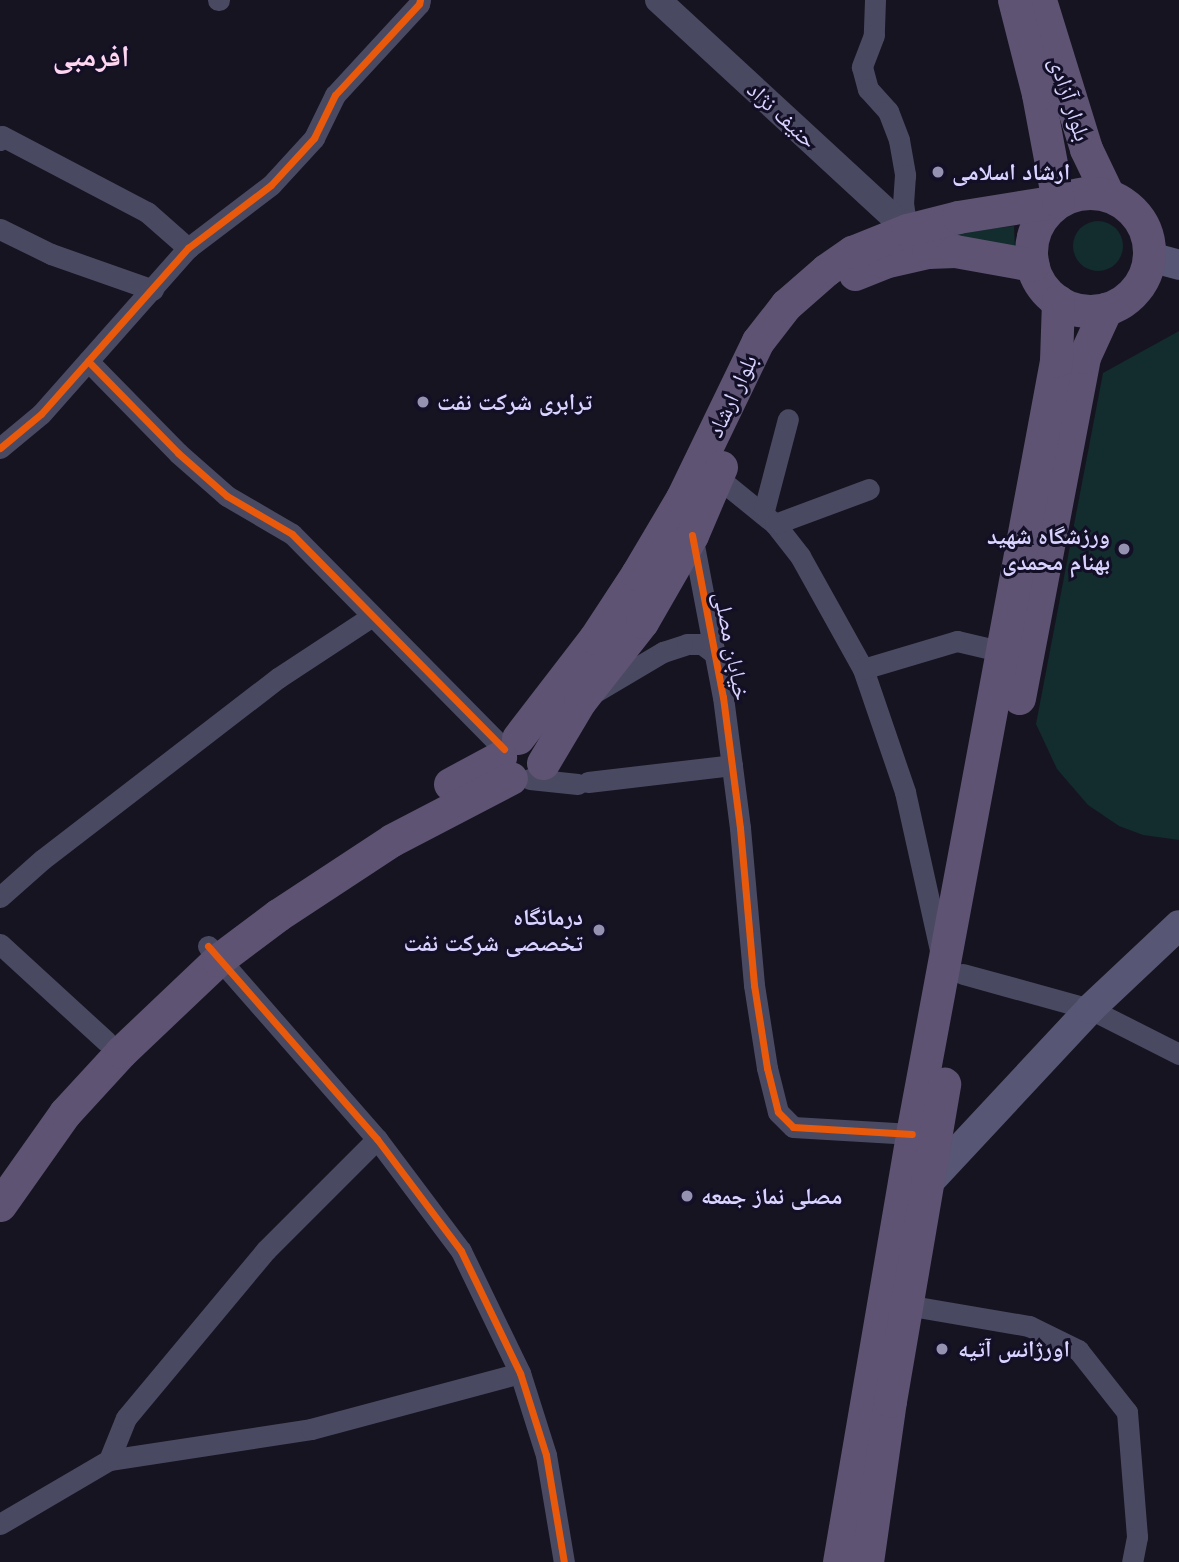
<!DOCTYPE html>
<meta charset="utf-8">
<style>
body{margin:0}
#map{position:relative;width:1179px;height:1562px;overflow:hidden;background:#161421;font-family:Quicksand,"Noto Naskh Arabic",sans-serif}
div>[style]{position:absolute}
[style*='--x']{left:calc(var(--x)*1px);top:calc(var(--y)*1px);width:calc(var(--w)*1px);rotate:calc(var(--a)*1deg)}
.green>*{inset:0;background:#132c2d}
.round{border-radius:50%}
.minor>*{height:21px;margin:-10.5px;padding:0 10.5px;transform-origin:10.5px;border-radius:10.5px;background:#4a4962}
.tertiary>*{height:26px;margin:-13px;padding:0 13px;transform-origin:13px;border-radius:13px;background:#4a4962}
.secondary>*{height:30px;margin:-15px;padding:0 15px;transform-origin:15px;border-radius:15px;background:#575674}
.primary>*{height:33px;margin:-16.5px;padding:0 16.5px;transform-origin:16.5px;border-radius:16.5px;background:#5e5373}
.primary>.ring{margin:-16.5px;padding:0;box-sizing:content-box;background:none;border:33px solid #5e5373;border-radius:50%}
.cycleway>*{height:7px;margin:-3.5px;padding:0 3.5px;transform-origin:3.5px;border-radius:3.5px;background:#e8590c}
.dots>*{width:19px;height:19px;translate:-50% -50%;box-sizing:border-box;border:4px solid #130f26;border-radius:50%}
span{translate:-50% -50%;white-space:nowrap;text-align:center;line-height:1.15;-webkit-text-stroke:6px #130f26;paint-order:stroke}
.street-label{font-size:23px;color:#d9d4ff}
.poi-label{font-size:23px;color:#d9d4ff;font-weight:700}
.left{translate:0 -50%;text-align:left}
.right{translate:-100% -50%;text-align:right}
.district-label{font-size:30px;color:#ffd6f0;font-weight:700}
</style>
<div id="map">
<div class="green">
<div class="round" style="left:1073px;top:221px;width:50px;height:50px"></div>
<div style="clip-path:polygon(1014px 226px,1015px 249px,946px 234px)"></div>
<div style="clip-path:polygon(1179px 331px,1179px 840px,1143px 835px,1119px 826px,1088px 805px,1057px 769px,1036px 724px,1103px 373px)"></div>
</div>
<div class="minor">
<div style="--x:218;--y:0;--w:1;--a:0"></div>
<div style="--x:875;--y:0;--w:35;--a:92"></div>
<div style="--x:874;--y:35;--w:34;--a:111"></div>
<div style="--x:862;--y:67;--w:23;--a:75"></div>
<div style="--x:868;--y:89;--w:30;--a:48"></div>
<div style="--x:888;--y:111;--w:31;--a:69"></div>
<div style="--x:899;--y:140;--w:36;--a:80"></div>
<div style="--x:905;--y:175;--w:28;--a:94"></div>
<div style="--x:903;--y:203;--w:27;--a:82"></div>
<div style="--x:0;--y:140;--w:4;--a:-63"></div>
<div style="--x:2;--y:136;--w:164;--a:27.7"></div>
<div style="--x:147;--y:212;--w:55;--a:41.3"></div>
<div style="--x:0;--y:229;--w:57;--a:26.1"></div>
<div style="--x:51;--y:254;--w:108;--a:19.4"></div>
<div style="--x:88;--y:361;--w:129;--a:45.6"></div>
<div style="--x:178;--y:453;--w:65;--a:41.3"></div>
<div style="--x:227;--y:496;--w:75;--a:30.3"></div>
<div style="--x:292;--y:534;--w:302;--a:45.4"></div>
<div style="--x:0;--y:448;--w:53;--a:-39.7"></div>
<div style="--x:41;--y:414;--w:222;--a:-48.5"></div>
<div style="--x:188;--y:248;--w:104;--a:-37.2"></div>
<div style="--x:271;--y:185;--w:64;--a:-47.5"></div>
<div style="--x:314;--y:138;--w:48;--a:-64"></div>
<div style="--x:335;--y:95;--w:124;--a:-47.3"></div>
<div style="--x:419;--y:4;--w:4;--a:-76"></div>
<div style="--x:717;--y:477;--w:75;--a:39"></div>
<div style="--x:775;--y:524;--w:41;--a:52"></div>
<div style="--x:800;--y:556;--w:129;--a:60.9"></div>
<div style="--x:863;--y:669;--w:130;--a:71.1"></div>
<div style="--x:905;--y:792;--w:162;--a:77.5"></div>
<div style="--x:763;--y:514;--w:98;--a:-75.3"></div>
<div style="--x:775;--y:524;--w:100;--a:-20.4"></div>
<div style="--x:692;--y:535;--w:165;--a:79.2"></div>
<div style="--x:723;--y:697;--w:132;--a:82.6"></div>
<div style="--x:740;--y:828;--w:158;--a:84.9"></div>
<div style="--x:754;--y:985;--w:84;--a:81.1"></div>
<div style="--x:767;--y:1068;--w:45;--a:76"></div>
<div style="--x:778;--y:1112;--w:21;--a:45"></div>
<div style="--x:793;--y:1127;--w:119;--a:3.4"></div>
<div style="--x:863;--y:669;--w:98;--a:-16.6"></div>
<div style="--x:957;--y:641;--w:48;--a:13.2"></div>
<div style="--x:597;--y:691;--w:77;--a:-30.6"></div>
<div style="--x:663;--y:652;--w:25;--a:-18"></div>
<div style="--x:687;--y:644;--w:15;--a:0"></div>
<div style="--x:702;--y:644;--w:15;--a:37"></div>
<div style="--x:530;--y:779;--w:48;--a:5.9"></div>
<div style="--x:588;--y:782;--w:145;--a:-6.7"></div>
<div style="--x:0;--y:897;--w:57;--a:-41.5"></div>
<div style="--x:43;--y:859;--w:297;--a:-37.6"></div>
<div style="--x:278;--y:678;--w:111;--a:-33.3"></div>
<div style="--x:0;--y:944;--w:144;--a:42.5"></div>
<div style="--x:208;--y:946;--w:257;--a:48.8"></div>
<div style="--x:377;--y:1139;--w:140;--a:53.1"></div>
<div style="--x:461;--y:1251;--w:136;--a:64.2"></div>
<div style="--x:520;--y:1373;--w:86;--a:72.4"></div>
<div style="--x:546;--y:1455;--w:109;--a:80.5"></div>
<div style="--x:963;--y:974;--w:132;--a:15.4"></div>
<div style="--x:1090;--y:1009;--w:100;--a:26.8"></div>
<div style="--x:906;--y:1305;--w:125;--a:9.7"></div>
<div style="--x:1029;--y:1326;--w:55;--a:26.1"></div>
<div style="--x:1078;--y:1350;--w:79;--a:51.7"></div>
<div style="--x:1127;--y:1412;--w:125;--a:85.4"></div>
<div style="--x:1137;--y:1537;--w:25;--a:101"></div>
<div style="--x:109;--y:1460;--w:204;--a:-8.7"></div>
<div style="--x:311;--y:1429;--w:216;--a:-15"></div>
<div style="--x:0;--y:1524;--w:126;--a:-30.4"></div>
<div style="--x:109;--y:1460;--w:45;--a:-68"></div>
<div style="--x:126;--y:1418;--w:219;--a:-50.2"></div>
<div style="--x:266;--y:1250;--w:157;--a:-45"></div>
</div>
<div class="tertiary">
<div style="--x:658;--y:0;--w:339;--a:42.7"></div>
</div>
<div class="secondary">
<div style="--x:1150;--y:257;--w:30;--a:15"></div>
<div style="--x:927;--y:1184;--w:239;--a:-47"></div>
<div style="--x:1090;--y:1009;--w:122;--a:-43.3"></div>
</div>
<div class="primary">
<div style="--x:1040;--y:0;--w:156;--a:72.8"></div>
<div style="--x:1086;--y:149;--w:51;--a:64.4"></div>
<div class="ring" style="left:1031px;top:193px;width:85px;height:85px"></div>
<div style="--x:855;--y:274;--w:31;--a:-22"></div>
<div style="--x:884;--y:262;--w:45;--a:-12.8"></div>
<div style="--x:928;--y:252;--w:27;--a:-2"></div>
<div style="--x:955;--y:251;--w:79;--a:10.2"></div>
<div style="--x:1019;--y:698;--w:347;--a:-79.2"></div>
<div style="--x:1084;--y:357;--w:53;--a:-65.4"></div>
<div style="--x:518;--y:738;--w:126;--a:-52.4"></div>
<div style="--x:595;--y:638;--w:77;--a:-56.7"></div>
<div style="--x:637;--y:574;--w:88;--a:-59.4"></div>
<div style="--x:682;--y:498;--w:174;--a:-64.2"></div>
<div style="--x:758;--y:341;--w:46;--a:-52.1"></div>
<div style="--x:786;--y:305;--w:53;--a:-41.2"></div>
<div style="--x:826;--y:270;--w:32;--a:-35"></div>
<div style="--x:852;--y:252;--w:59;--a:-21.8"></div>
<div style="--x:907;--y:230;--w:53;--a:-14.3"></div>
<div style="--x:958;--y:217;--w:101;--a:-9.1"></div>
<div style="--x:1058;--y:201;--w:109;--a:-100.6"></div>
<div style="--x:1038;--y:94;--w:97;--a:-104.3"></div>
<div style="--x:543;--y:763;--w:72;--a:-59.2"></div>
<div style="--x:580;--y:701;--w:100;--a:-51.9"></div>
<div style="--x:642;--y:622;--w:100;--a:-60.1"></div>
<div style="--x:692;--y:535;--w:74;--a:-66.9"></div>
<div style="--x:450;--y:784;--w:57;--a:-28.4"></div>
<div style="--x:0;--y:1205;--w:113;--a:-54.8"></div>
<div style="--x:65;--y:1113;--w:83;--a:-47.4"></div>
<div style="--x:121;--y:1052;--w:134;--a:-43.5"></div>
<div style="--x:218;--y:960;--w:75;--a:-36.9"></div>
<div style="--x:278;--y:915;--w:136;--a:-33.3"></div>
<div style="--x:392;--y:840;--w:134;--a:-27.5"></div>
<div style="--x:839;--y:1562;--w:434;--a:-80.3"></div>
<div style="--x:912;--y:1134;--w:786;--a:-79.45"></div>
<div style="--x:1056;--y:361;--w:60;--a:-88.1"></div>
<div style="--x:867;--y:1562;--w:163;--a:-81.9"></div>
<div style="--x:890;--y:1401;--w:322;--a:-80.3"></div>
</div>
<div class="cycleway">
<div style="--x:88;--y:361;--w:129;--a:45.6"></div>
<div style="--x:178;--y:453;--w:65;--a:41.3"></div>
<div style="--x:227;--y:496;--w:75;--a:30.3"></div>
<div style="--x:292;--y:534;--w:302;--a:45.4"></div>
<div style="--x:0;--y:448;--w:53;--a:-39.7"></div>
<div style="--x:41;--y:414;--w:222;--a:-48.5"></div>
<div style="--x:188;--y:248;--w:104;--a:-37.2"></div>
<div style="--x:271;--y:185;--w:64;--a:-47.5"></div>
<div style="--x:314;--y:138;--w:48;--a:-64"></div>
<div style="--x:335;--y:95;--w:124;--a:-47.3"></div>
<div style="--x:419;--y:4;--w:4;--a:-76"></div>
<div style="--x:692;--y:535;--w:165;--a:79.2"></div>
<div style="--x:723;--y:697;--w:132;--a:82.6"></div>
<div style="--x:740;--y:828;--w:158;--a:84.9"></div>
<div style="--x:754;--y:985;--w:84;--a:81.1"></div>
<div style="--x:767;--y:1068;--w:45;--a:76"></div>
<div style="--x:778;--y:1112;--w:21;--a:45"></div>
<div style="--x:793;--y:1127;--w:119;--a:3.4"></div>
<div style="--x:208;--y:946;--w:257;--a:48.8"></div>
<div style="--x:377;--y:1139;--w:140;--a:53.1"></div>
<div style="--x:461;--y:1251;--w:136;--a:64.2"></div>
<div style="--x:520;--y:1373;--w:86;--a:72.4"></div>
<div style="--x:546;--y:1455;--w:109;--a:80.5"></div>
</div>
<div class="dots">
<div style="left:938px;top:172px;background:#9591b1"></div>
<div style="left:423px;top:402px;background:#9591b1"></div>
<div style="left:1124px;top:549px;background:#9591b1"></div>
<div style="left:599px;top:930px;background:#9591b1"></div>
<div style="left:687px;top:1196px;background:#9591b1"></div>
<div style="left:942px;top:1349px;background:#9591b1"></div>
</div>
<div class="street-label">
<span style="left:1070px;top:99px;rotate:72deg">بلوار آزادی</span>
<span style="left:782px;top:115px;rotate:43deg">حنیف نژاد</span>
<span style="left:732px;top:396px;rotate:-65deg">بلوار ارشاد</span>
<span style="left:732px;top:646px;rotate:79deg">خیابان مصلی</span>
</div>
<div class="poi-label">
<span class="left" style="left:952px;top:172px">ارشاد اسلامی</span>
<span class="left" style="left:437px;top:402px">ترابری شرکت نفت</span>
<span class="right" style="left:1110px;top:549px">ورزشگاه شهید<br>بهنام محمدی</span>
<span class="right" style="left:583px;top:930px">درمانگاه<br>تخصصی شرکت نفت</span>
<span class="left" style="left:701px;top:1196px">مصلی نماز جمعه</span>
<span class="left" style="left:958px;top:1349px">اورژانس آتیه</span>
</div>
<div class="district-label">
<span style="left:91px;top:55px">افرمبی</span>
</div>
</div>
